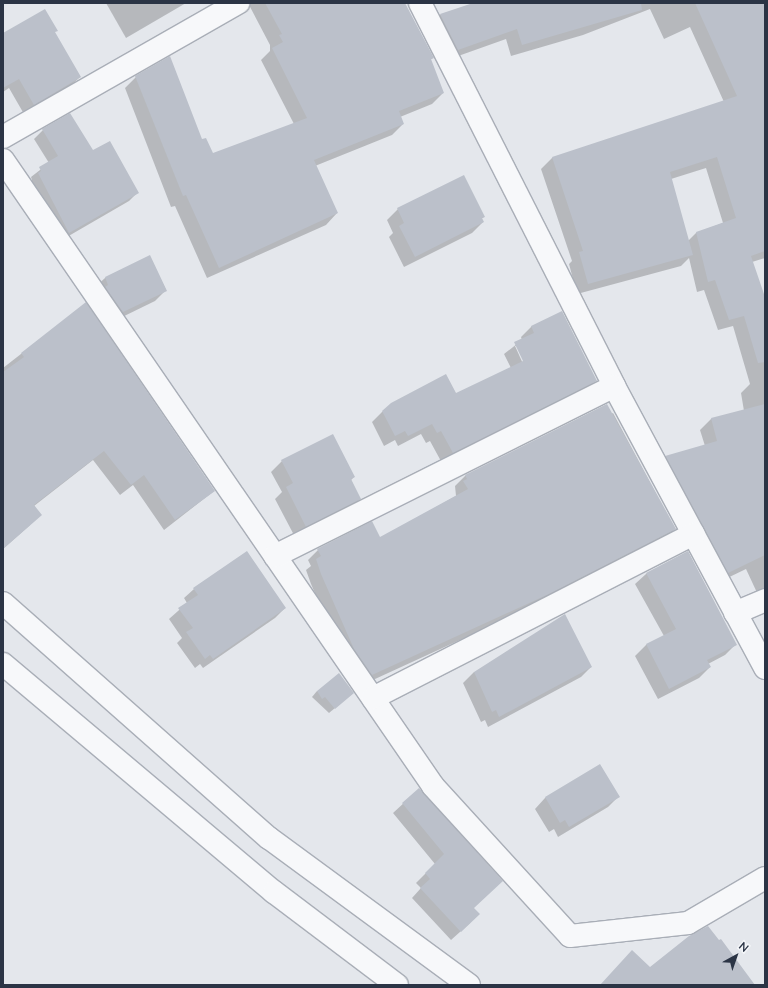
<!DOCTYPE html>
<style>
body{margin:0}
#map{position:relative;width:768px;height:988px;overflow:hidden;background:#e4e7ec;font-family:Lato,sans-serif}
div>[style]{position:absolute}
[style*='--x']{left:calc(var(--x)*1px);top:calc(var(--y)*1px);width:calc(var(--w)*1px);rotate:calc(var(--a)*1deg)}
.shadow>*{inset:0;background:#0003}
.building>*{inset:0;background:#bbc0ca}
.roads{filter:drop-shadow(1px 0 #a9aeb7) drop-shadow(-1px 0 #a9aeb7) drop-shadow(0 1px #a9aeb7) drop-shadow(0 -1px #a9aeb7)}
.minor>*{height:22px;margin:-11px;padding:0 11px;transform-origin:11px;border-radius:11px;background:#f7f8fa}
span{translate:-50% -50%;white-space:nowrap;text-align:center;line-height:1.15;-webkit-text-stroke:3.5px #f4f6f9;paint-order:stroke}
.frame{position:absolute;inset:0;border:4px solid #2b3445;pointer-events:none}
.north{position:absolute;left:716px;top:936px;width:40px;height:40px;-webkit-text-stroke:3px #f4f6f9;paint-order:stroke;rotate:40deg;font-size:11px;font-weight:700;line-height:16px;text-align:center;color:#2b3445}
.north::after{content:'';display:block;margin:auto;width:14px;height:18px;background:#2b3445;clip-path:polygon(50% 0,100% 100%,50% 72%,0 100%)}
</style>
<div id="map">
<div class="shadow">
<div style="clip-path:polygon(106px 3px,186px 3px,126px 38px)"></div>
<div style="clip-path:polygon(248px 3px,403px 3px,433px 58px,430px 60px,443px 93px,432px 104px,400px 117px,403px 124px,392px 135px,315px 166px,337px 213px,326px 225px,207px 278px,175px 206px,171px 207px,125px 88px,136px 77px,201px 141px,212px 155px,294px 124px,261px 60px,270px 51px,270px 45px)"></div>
<div style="clip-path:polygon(evenodd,476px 3px,765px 3px,765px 258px,752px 262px,765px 300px,765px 595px,759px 597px,746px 569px,717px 583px,655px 467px,666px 457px,705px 446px,700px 430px,711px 419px,744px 411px,741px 393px,750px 384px,733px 326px,718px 330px,704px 290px,697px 292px,689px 258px,681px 266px,577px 294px,569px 264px,572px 261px,541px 169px,552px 158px,724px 102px,690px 27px,664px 39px,650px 9px,583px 35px,511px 56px,506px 39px,447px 60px,429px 26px,440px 15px,476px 3px,706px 168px,723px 223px,696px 233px,688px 241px,671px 179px,706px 168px)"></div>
<div style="clip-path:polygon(54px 33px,80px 77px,69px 87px,24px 114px,9px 88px,3px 92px,3px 34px)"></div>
<div style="clip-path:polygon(69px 115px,93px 152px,138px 192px,129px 201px,60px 241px,30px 183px,32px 180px,31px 177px,49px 163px,34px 139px,43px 130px)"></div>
<div style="clip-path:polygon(398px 209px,484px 217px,481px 219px,483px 222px,472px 233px,404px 267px,389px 237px,393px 233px,387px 220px)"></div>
<div style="clip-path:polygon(150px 257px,166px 290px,155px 301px,112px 322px,94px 288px,105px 278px)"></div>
<div style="clip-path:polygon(85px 304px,214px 491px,164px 530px,133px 485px,120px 495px,93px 460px,34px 506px,30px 525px,3px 549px,3px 368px)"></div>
<div style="clip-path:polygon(evenodd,532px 326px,595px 381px,585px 391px,442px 463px,430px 441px,426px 443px,421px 434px,398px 446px,395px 440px,384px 446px,372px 422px,382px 412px,446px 376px,456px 394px,511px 368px,504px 354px,522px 340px,521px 337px,532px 326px,515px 346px,517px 346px,526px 365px,524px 366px,515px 346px)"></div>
<div style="clip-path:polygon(606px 405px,611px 414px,613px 413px,675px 529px,665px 539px,538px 604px,362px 685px,344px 660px,311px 584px,306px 570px,311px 566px,308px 560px,318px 550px,379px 539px,456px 496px,455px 486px,465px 476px)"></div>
<div style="clip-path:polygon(282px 461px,354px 477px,351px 480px,360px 499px,349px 510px,295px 537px,275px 499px,282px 492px,271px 472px)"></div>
<div style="clip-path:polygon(688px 552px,735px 645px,725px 655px,708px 664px,710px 667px,699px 678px,658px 699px,635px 656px,646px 645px,664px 636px,635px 584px,646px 574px)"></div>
<div style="clip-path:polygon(194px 589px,285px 608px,275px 618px,203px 668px,200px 664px,195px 668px,177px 643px,182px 638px,169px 619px,187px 603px,184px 598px)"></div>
<div style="clip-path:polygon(591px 667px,581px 677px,488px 727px,485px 720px,481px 722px,463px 683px,474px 672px)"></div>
<div style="clip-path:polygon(317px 691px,353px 693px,329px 713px,312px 697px)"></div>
<div style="clip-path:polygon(600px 766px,618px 797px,608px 807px,558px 837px,554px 829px,549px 832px,535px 809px,545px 798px)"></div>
<div style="clip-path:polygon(419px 789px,473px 908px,470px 923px,451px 940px,412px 898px,421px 888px,416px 883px,435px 864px,393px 813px)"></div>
</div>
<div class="building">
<div style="clip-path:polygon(265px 3px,405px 3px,434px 58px,431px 59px,444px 93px,399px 111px,404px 124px,314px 160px,338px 213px,219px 268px,186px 195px,183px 196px,135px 76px,170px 56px,202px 139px,206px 138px,213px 153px,307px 118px,272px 48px,283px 42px,279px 35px,282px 34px)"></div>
<div style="clip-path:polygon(473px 3px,641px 3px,642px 10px,522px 45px,517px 29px,458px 50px,440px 14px)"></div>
<div style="clip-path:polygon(695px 3px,765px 3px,765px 251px,751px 256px,765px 297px,765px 362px,758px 363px,744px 316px,729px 320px,715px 280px,708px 282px,696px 232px,736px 218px,717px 157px,670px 172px,693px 255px,588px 284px,579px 252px,583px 251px,552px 157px,737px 96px)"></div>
<div style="clip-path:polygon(45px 9px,58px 31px,55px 32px,81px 77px,34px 105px,19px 79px,3px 88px,3px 33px)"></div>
<div style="clip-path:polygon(70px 113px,93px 150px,110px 141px,139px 193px,69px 233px,38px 173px,41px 171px,39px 167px,58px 156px,42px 129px)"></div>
<div style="clip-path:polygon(464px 175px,485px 217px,482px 218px,484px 222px,415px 257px,399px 226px,404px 223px,397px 208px)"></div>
<div style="clip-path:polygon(150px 255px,167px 291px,123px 312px,105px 287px,108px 285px,105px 277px)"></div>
<div style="clip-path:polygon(86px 302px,215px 491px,175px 520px,144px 475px,131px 485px,104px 451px,34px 505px,42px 515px,3px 549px,3px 372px,24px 357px,21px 353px)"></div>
<div style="clip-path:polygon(562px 311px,597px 381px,453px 453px,441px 431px,437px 433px,432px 424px,408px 436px,405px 431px,395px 436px,382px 411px,391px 403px,446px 374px,456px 393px,523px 361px,514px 342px,534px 333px,531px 326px)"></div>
<div style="clip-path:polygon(607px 404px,676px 529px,549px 594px,372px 675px,354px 649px,321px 574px,316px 559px,321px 556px,317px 549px,372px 521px,380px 537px,468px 489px,463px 481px,467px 479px,465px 475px)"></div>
<div style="clip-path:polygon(765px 404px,765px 555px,728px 573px,665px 456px,717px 441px,711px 418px)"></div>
<div style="clip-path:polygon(333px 434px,355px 477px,351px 479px,361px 499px,306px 527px,286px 487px,293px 483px,281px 460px)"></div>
<div style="clip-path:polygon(247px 551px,286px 608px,213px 659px,210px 655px,205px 659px,186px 632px,193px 628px,178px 608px,198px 595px,193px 588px)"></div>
<div style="clip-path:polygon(688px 551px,737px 645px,707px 660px,711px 667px,669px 689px,646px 644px,676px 629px,646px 573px)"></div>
<div style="clip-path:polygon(565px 614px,592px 667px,499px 717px,496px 710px,492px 712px,474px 672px)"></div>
<div style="clip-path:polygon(339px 673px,354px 693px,335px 709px,325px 697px,322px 699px,317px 691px)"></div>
<div style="clip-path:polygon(600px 764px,620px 797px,569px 827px,565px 820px,560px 823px,545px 797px)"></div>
<div style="clip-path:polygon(419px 788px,503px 881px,474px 908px,480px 914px,461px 932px,420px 888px,430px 879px,425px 873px,444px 854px,402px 803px)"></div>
<div style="clip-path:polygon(708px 926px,719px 940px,721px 939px,755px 985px,600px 985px,632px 950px,650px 967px,689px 936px)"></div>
</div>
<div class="roads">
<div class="minor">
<div style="--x:420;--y:3;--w:429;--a:63.1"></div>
<div style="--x:614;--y:386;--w:320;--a:61.8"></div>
<div style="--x:3;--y:137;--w:271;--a:-29.7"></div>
<div style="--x:3;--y:160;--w:759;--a:55.51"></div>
<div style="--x:433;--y:786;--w:203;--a:47.6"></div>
<div style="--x:570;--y:936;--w:119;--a:-6.3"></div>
<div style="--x:688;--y:923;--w:89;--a:-30.3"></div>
<div style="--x:275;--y:556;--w:379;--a:-26.6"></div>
<div style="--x:3;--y:603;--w:355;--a:41.5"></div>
<div style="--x:269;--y:838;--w:248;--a:36.3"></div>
<div style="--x:735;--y:613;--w:33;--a:-23"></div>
<div style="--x:3;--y:664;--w:354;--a:40.1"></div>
<div style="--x:274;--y:892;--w:154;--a:37.1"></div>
<div style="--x:373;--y:698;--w:360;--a:-27.1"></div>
</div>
</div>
<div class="frame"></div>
<div class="north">N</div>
</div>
